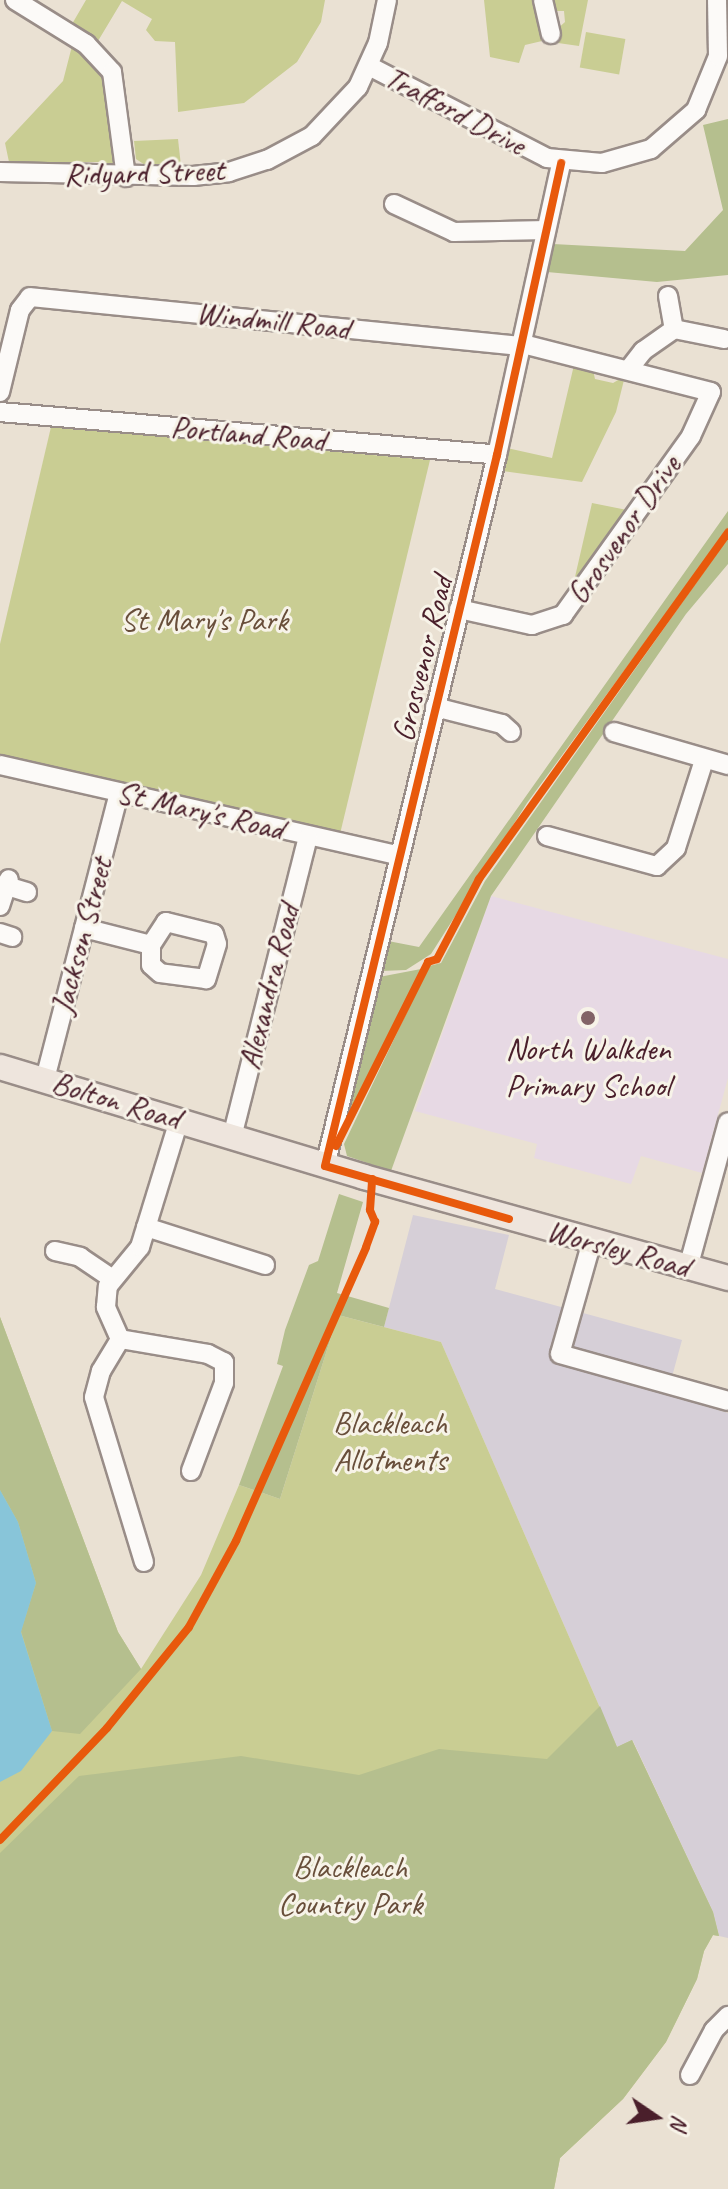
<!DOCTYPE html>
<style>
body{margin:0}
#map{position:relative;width:728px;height:2189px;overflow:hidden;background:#eae1d3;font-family:Caveat,sans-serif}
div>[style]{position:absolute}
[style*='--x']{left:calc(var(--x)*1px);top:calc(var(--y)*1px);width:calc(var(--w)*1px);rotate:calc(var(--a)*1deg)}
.built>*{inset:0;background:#e7d9e4}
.industrial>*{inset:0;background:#d6cfd7}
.green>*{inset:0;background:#c9cd93;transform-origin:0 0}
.forest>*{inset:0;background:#b5bf8e}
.water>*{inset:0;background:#88c5d9}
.roads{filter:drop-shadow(2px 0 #998d88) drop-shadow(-2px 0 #998d88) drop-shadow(0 2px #998d88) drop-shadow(0 -2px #998d88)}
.minor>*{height:18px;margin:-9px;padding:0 9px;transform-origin:9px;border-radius:9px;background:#fcfaf8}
.major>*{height:24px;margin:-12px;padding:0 12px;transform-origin:12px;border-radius:12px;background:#eee5dd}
.cycleway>*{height:8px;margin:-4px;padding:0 4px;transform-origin:4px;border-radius:4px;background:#e8590c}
.dots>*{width:22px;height:22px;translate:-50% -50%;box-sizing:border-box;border:4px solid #f7f3e8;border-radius:50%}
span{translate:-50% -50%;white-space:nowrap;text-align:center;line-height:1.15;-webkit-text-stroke:6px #f7f3e8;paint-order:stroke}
.street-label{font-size:32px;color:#4a1f2b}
.park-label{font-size:32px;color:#684e3a}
.poi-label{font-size:32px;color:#4a1f2b}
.north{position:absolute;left:616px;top:2077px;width:80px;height:80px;-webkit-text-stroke:6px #f7f3e8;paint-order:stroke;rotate:103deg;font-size:22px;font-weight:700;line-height:32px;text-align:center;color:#4a1f2b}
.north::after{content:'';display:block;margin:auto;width:28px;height:36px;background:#4a1f2b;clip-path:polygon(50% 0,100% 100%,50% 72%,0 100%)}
</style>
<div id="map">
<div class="built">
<div style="clip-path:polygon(491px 896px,728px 959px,728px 1078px,702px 1173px,641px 1156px,631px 1184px,534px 1158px,537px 1144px,415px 1111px)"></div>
</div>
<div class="industrial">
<div style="clip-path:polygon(413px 1215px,509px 1235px,495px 1289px,682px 1340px,667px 1395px,728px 1413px,728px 1938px,719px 1936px,713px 1912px,633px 1741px,617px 1747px,441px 1342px,384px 1327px)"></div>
</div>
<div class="green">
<div style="clip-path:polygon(86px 0,325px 0,321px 22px,297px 62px,244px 103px,178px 112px,175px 42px,155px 41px,146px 30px,152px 19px,122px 1px,98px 41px,72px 24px)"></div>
<div style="clip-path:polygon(484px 0,533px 0,542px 41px,525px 45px,519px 63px,490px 57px)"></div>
<div style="clip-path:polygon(549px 0,588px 0,579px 46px,558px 43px,555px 31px,565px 22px,564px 11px,553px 11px)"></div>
<div style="left:586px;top:32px;width:40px;height:36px;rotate:10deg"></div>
<div style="clip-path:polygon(72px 46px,103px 72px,116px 161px,106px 167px,103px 162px,9px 162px,5px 143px,63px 81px)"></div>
<div style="clip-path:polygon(178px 139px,181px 166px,148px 167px,136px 159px,134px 141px)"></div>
<div style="clip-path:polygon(574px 365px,593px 370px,595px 379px,613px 383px,625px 376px,616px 412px,582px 482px,502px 471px,507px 448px,552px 458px)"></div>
<div style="clip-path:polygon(51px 427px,430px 460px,340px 834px,0 756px,0 644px)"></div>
<div style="clip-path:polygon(592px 503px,627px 510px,572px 590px)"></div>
<div style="clip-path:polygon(338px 1315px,441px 1342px,617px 1747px,632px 1740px,713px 1912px,719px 1936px,713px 1935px,704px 1951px,697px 1979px,666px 2042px,623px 2099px,560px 2158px,554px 2189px,0 2189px,0 1317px,118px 1632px,141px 1669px,201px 1575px,239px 1485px,280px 1499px)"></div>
</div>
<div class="forest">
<div style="clip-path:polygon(728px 119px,728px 275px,657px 282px,547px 272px,553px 244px,685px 251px,723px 210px,703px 125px)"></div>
<div style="clip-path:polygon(728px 511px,728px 529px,527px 803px,431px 954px,406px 970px,381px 971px,388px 941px,419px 947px)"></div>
<div style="clip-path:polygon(728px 538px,728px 564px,686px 614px,491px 896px,391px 1171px,347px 1156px,344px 1144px,429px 966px,441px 963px,485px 881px)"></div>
<div style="clip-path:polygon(421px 969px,344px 1129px,379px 977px)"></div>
<div style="clip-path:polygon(339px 1194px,363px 1202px,337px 1293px,389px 1308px,384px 1327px,338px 1315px,280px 1499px,239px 1485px,283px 1366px,277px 1364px,285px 1330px,309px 1265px,318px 1261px)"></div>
<div style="clip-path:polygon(0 1317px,118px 1632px,141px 1669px,80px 1734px,52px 1731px,21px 1631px,36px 1583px,18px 1522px,0 1490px)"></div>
<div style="clip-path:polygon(600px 1706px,617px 1747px,632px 1740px,713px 1912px,719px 1936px,713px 1935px,704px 1951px,697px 1979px,666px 2042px,623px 2099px,560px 2158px,554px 2189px,0 2189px,0 1853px,79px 1776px,241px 1756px,359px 1775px,439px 1749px,547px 1759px)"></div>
</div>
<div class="water">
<div style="clip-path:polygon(0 1490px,18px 1522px,36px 1583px,21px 1632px,52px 1731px,21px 1771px,0 1782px)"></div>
</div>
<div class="roads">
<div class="minor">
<div style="--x:15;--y:0;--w:84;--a:31.8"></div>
<div style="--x:86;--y:44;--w:38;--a:47"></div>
<div style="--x:112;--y:72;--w:106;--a:82.4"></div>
<div style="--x:543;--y:0;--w:35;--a:77"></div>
<div style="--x:369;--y:66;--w:200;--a:27.3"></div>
<div style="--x:547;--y:158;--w:55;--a:5.2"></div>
<div style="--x:602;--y:163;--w:51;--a:-15.9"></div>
<div style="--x:651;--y:149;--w:60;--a:-40.9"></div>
<div style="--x:696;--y:110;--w:58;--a:-67.8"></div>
<div style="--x:718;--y:56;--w:56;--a:-91"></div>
<div style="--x:0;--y:172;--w:193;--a:1.2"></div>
<div style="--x:193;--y:176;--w:36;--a:-6"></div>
<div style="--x:229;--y:172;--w:40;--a:-18"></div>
<div style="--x:267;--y:160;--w:51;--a:-28.1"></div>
<div style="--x:312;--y:136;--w:67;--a:-46.8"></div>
<div style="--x:358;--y:87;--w:48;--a:-65.6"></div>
<div style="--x:378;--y:43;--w:44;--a:-78.2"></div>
<div style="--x:394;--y:204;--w:66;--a:25"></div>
<div style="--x:454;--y:232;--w:92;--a:-1.2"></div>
<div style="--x:668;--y:296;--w:34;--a:80"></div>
<div style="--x:629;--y:369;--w:23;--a:-52"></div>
<div style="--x:643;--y:351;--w:38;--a:-35"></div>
<div style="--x:674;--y:329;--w:51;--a:11.3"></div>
<div style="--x:0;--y:392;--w:84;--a:-76.3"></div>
<div style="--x:20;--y:310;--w:16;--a:-52"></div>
<div style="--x:30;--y:297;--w:494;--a:5.7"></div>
<div style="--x:0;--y:412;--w:499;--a:4.9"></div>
<div style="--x:459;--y:609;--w:75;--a:12.4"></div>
<div style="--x:532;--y:625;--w:33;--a:-18"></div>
<div style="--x:563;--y:615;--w:220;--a:-54.4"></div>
<div style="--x:691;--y:436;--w:48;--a:-65.6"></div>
<div style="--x:711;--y:392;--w:194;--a:-165.7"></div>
<div style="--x:435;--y:707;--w:69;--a:14.2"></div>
<div style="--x:502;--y:724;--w:12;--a:42"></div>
<div style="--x:614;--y:732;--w:119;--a:16.1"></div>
<div style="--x:0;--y:765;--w:410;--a:12.8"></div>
<div style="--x:547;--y:836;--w:114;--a:15.3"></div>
<div style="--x:657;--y:866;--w:26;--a:-43"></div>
<div style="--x:676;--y:848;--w:92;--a:-72.3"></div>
<div style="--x:7;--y:886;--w:21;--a:17"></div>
<div style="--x:0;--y:906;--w:28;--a:-72"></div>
<div style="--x:166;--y:922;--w:49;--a:14"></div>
<div style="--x:214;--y:934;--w:10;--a:73"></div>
<div style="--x:217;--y:944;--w:37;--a:107"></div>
<div style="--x:206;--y:979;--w:46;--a:-172.6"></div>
<div style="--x:160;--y:973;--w:12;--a:-138"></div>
<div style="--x:151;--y:965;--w:20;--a:-90"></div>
<div style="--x:151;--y:945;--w:27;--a:-57"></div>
<div style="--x:84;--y:928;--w:69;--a:14.2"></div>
<div style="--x:0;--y:933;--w:13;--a:18"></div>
<div style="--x:45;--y:1079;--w:296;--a:-75.5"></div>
<div style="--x:232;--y:1137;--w:309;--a:-75.8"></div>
<div style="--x:325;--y:1166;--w:732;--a:-76.4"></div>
<div style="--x:497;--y:455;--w:299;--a:-77.6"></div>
<div style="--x:146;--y:1227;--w:125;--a:17.7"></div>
<div style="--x:592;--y:1241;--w:117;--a:105.8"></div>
<div style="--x:560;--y:1354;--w:174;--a:15.6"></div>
<div style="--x:55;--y:1251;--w:26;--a:13"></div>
<div style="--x:80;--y:1257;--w:37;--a:34"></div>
<div style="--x:688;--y:1268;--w:151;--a:-74.7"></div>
<div style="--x:120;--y:1339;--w:89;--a:9.7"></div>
<div style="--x:208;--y:1354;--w:18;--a:27"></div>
<div style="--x:224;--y:1362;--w:21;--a:90"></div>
<div style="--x:224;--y:1383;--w:94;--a:110.6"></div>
<div style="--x:144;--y:1562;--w:172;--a:-106.9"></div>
<div style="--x:94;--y:1397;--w:27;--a:-75"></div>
<div style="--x:101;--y:1371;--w:37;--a:-59"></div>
<div style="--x:120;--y:1339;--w:35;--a:-114"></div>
<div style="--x:106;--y:1307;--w:21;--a:-85"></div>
<div style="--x:108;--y:1286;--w:50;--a:-50.6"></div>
<div style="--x:140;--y:1247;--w:133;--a:-72.9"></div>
<div style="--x:690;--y:2075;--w:51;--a:-61.9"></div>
<div style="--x:714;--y:2030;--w:20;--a:-45"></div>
</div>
<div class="major">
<div style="--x:0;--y:1067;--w:380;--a:16.8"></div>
<div style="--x:364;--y:1177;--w:378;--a:15.5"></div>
</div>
</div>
<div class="cycleway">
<div style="--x:336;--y:1146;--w:206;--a:-63.4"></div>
<div style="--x:428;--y:962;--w:9;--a:-18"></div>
<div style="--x:437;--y:959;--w:90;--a:-62.3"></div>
<div style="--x:479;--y:879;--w:427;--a:-54.3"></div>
<div style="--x:509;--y:1219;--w:191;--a:-163.9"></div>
<div style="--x:325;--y:1166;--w:732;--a:-76.4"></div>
<div style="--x:497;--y:455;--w:299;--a:-77.6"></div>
<div style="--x:0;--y:1840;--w:155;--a:-46.3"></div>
<div style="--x:107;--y:1728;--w:130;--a:-50.9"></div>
<div style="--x:189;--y:1627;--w:98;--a:-61.3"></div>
<div style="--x:236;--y:1541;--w:321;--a:-66.1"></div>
<div style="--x:366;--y:1247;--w:27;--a:-70"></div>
<div style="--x:375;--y:1222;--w:13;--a:-113"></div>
<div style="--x:370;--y:1210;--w:31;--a:-86"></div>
</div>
<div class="dots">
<div style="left:588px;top:1018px;background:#826366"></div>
</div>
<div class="street-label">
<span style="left:455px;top:111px;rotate:28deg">Trafford Drive</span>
<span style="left:144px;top:173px;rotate:-2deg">Ridyard Street</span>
<span style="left:273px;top:321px;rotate:6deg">Windmill Road</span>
<span style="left:248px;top:434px;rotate:5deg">Portland Road</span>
<span style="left:624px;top:530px;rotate:-55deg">Grosvenor Drive</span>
<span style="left:423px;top:659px;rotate:-76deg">Grosvenor Road</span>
<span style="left:200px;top:811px;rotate:13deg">St Mary's Road</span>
<span style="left:82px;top:936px;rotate:-75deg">Jackson Street</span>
<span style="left:269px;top:987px;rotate:-76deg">Alexandra Road</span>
<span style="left:116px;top:1101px;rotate:17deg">Bolton Road</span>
<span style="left:618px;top:1249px;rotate:15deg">Worsley Road</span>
</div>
<div class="park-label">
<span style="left:204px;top:620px">St Mary's Park</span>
<span style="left:390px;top:1442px">Blackleach<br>Allotments</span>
<span style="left:350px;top:1886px">Blackleach<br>Country Park</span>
</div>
<div class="poi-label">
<span style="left:588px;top:1068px">North Walkden<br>Primary School</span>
</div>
<div class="north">N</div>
</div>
